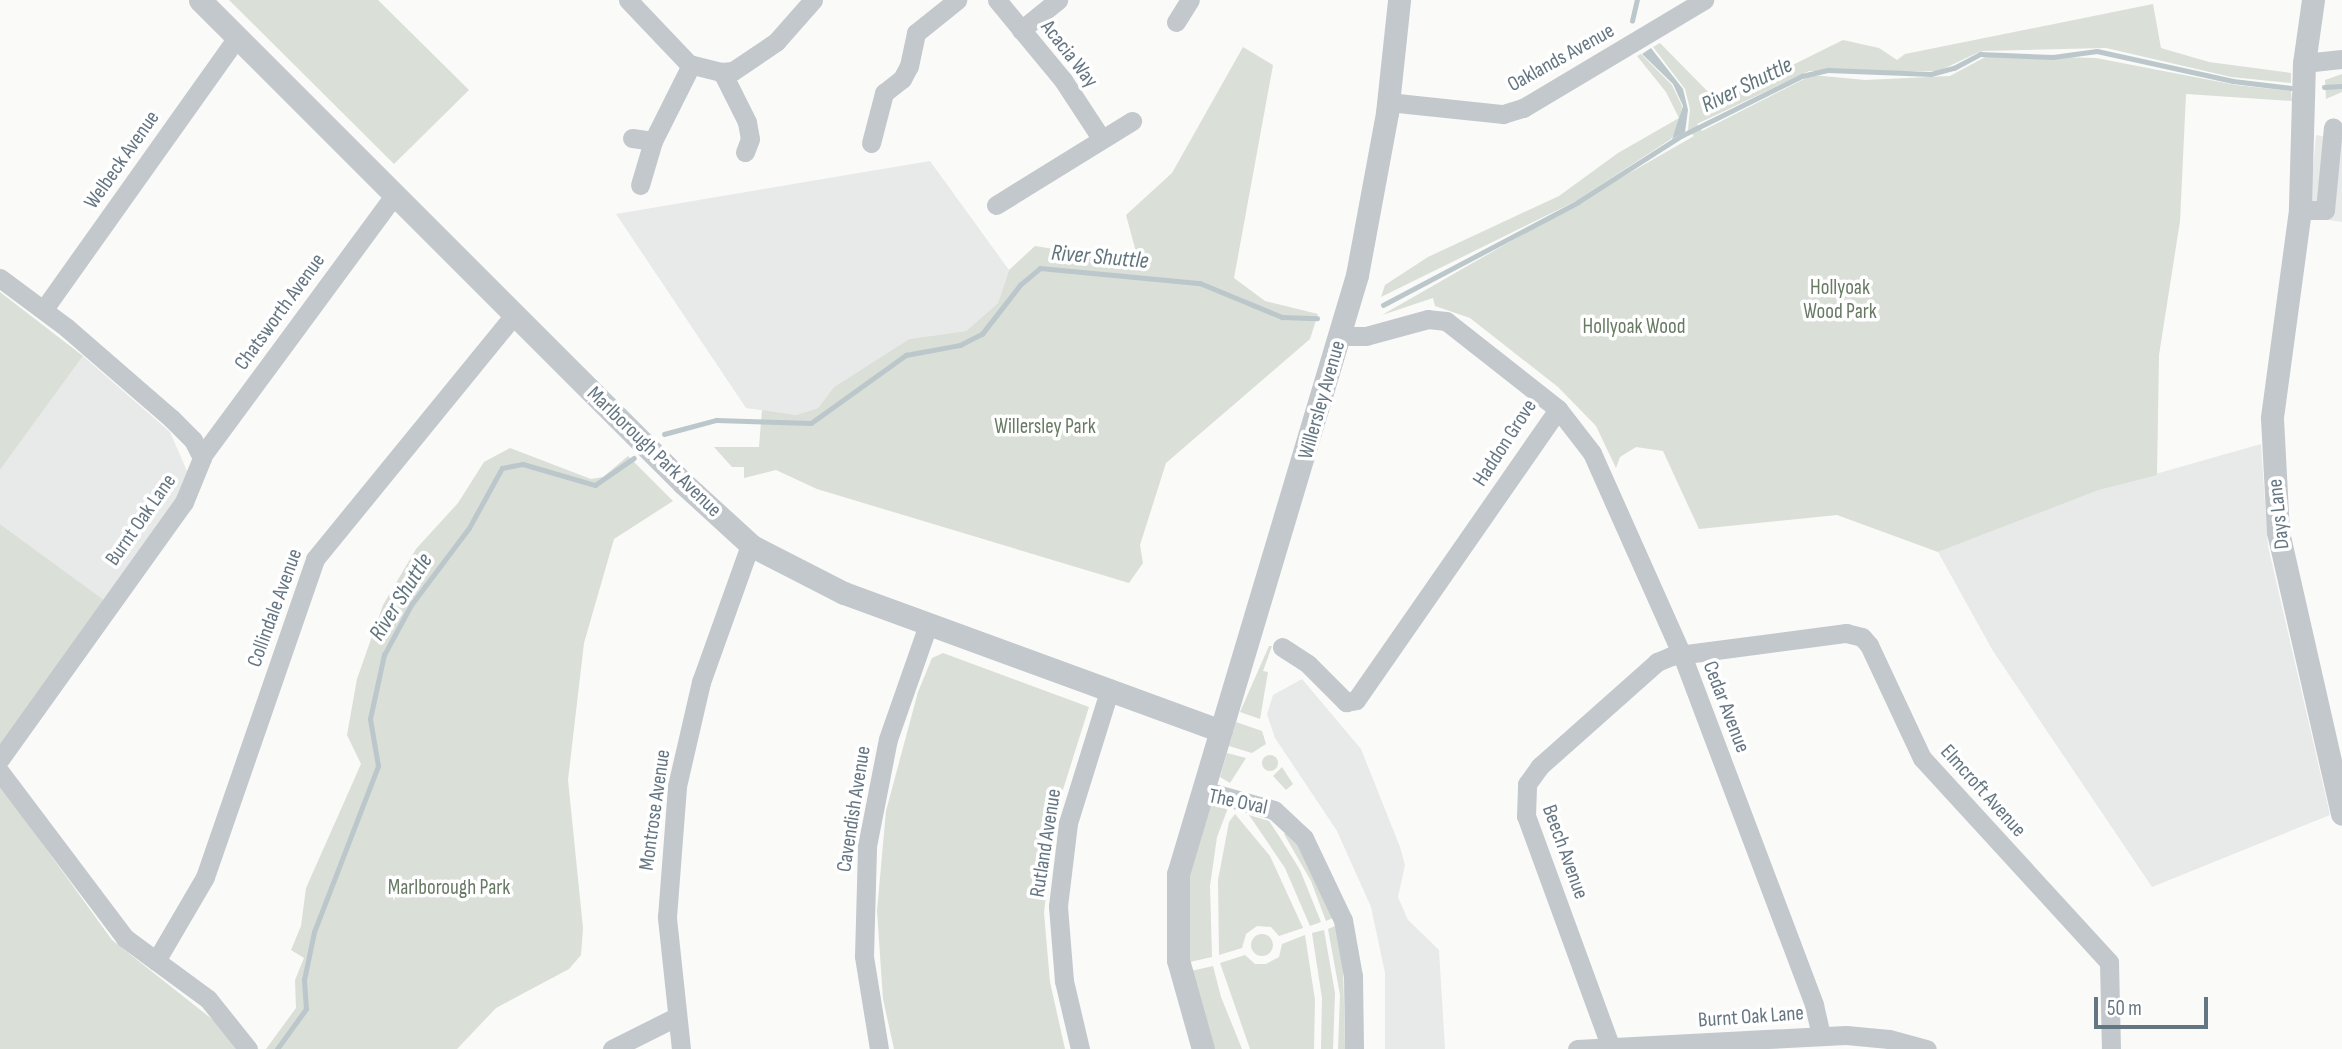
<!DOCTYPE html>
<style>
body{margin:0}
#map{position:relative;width:2342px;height:1049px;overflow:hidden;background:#fafaf8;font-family:"Sofia Sans Condensed",sans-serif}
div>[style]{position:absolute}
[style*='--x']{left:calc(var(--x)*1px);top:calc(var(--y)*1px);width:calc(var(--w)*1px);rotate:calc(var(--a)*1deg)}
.built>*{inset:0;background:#e8e9e9}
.green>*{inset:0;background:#dadfd7}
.round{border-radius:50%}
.water>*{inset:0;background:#bbc7cb}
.stream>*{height:4.5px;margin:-2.25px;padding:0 2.25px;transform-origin:2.25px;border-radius:2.25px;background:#bbc7cb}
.minor>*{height:19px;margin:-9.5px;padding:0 9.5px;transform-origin:9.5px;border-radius:9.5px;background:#c3c8cc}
.tertiary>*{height:23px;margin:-11.5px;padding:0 11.5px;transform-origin:11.5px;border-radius:11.5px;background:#c3c8cc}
span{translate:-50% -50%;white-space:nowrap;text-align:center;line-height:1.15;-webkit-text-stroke:7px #fff;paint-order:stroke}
.street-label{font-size:21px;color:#657683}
.park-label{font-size:21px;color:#687a64}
.water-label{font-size:23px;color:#60757c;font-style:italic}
.scale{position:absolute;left:2094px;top:997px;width:114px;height:32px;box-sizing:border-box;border:4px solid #657683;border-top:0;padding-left:9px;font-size:21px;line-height:24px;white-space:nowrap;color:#657683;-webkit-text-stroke:5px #fff;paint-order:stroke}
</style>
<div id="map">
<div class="built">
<div style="clip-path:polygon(2316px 135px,2342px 140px,2342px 222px,2309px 217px)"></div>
<div style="clip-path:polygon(930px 161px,1009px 270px,998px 303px,966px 331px,909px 339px,834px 387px,818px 408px,796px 415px,746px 408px,616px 214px)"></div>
<div style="clip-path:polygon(83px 356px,170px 432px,187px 471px,176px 500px,104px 600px,0 524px,0 470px)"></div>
<div style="clip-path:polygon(2261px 444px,2268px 546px,2330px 815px,2152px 887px,1993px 651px,1938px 552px,2099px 490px)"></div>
<div style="clip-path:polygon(1302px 679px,1361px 749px,1400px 847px,1405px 865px,1398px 897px,1408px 920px,1439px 950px,1445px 1049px,1385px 1049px,1385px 973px,1371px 907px,1337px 831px,1275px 738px,1267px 714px,1273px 695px)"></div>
</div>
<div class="green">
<div style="clip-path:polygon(229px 0,378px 0,469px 90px,394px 164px)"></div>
<div style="clip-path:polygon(2153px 4px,2161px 48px,2209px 62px,2291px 73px,2291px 83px,2231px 77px,2106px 48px,1981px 51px,1939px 71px,1809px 71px,1697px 124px,1702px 131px,1812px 75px,1865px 80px,1950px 76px,1989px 55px,2096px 58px,2236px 85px,2291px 91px,2292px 101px,2186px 94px,2180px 221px,2159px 355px,2157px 475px,2099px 490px,1938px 552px,1837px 515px,1699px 529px,1663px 451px,1636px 447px,1620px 457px,1616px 468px,1596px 426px,1558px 387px,1470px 318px,1435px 306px,1433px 298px,1382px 315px,1694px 136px,1688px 130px,1690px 109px,1685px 89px,1653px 47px,1660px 43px,1718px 102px,1843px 40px,1879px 48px,1897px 60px,1905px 54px)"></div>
<div style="clip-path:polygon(1243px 47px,1273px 65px,1234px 278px,1265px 301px,1318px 314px,1310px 339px,1166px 463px,1140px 545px,1143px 563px,1129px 583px,817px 489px,776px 470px,744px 478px,744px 467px,732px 467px,714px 447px,759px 447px,762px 410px,796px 415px,818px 408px,834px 387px,909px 339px,966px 331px,998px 303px,1009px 270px,1035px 246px,1139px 263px,1126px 215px,1172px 173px)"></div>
<div style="clip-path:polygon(1641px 54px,1672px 85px,1682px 106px,1679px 124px,1671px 139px,1576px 201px,1381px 297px,1385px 285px,1428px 257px,1559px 196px,1618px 153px,1679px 118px,1666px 92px,1637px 56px)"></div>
<div style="clip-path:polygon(2342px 74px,2342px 92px,2326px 99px,2325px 80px)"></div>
<div style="clip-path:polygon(0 292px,83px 356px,0 470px)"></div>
<div style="clip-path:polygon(510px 448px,591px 479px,603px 477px,628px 456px,673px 501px,614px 539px,584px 643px,568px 780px,583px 928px,581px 955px,569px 969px,496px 1008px,457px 1049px,266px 1049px,296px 1008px,295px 980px,304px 958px,291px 950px,301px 926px,306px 888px,361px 764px,347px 735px,357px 679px,383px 605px,416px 549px,458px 503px,484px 462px)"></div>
<div style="clip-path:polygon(0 524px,104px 600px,0 748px)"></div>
<div style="clip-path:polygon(1269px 646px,1272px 646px,1263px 671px,1268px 672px,1260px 719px,1240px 712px)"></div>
<div style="clip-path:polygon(943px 653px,1089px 707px,1055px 815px,1044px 913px,1050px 982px,1065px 1049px,894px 1049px,883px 999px,877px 911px,886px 811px,918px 692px,932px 658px)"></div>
<div style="clip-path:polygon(1236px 722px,1262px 731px,1266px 744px,1252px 753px,1229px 746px)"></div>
<div style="clip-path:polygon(1227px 753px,1246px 758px,1230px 783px,1220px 777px)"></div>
<div class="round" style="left:1262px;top:755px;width:16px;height:16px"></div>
<div style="clip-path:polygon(1282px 767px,1293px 784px,1286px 790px,1273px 776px)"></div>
<div style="clip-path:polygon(0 785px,112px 940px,222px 1027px,238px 1049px,0 1049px)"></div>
<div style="clip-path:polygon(1211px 804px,1228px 808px,1217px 837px,1210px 886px,1212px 957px,1190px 962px,1188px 877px)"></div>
<div style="clip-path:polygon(1235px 814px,1270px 856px,1303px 928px,1279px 936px,1271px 927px,1257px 926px,1246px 934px,1242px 948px,1219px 955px,1218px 880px,1229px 822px)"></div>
<div style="clip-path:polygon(1249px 815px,1269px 821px,1279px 836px,1300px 870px,1321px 922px,1310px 926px,1285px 868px)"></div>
<div style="clip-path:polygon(1290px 830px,1333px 918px,1326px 921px,1311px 881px,1284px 834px)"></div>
<div style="clip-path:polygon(1335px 926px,1343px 964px,1345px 1049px,1338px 1049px,1340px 995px,1328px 929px)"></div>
<div style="clip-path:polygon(1324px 930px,1335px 993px,1333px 1049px,1321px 1049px,1322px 998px,1312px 933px)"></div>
<div class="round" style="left:1251px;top:934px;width:22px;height:22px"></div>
<div style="clip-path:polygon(1305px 935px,1315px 1000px,1314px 1049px,1250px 1049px,1220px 963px,1245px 955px,1255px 964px,1266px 964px,1279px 957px,1282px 944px)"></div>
<div style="clip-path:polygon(1213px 966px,1221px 997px,1242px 1049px,1215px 1049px,1211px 1041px,1191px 971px)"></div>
</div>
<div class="water">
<div style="clip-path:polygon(1651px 48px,1683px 89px,1688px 110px,1685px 132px,1672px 139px,1683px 106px,1673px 84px,1642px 54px)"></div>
</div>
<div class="stream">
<div style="--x:1632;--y:21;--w:22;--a:-77"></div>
<div style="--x:2324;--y:87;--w:18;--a:-3"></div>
<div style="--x:1383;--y:305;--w:221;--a:-27.8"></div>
<div style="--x:1578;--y:202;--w:122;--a:-32.7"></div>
<div style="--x:1681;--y:136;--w:135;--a:-26.4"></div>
<div style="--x:1802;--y:76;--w:27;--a:-13"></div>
<div style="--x:1828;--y:70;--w:103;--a:2.2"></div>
<div style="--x:1931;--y:74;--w:24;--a:-15"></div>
<div style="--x:1954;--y:68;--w:30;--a:-28"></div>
<div style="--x:1980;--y:54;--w:73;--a:2.4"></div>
<div style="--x:2053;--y:57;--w:44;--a:-7.8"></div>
<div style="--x:2097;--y:51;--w:139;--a:12.4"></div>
<div style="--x:2233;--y:81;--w:58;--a:6.9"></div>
<div style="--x:664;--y:434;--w:54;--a:-15.1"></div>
<div style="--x:716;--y:420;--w:95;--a:1.8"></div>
<div style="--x:811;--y:423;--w:117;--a:-35.6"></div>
<div style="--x:906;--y:355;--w:55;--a:-10.5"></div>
<div style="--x:960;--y:345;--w:25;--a:-27"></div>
<div style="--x:982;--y:334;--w:62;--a:-52.2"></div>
<div style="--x:1020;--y:285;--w:26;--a:-40"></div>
<div style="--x:1040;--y:268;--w:161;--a:5.4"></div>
<div style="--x:1200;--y:283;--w:89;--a:22.5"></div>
<div style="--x:1282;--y:317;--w:35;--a:2"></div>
<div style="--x:277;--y:1049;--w:49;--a:-54.1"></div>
<div style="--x:306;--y:1009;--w:29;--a:-94"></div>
<div style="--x:304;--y:980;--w:49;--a:-78.2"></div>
<div style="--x:314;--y:932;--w:178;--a:-68.9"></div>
<div style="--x:378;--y:766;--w:48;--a:-99.7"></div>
<div style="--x:370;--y:719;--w:66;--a:-77.7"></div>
<div style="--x:384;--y:655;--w:57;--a:-61.6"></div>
<div style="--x:411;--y:605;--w:96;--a:-53"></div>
<div style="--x:469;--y:528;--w:68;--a:-61.2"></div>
<div style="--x:502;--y:468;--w:21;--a:-11"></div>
<div style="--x:523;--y:464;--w:75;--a:16.3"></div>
<div style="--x:595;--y:485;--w:47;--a:-34.7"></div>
</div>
<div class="minor">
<div style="--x:628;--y:0;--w:88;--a:46.4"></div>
<div style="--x:689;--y:64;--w:32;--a:14"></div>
<div style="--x:720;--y:72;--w:13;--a:-4"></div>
<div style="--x:733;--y:71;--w:52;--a:-34"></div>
<div style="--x:776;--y:42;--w:56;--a:-48.6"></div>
<div style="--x:997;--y:0;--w:104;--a:50.5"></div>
<div style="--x:1063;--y:80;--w:69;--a:56.8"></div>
<div style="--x:1176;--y:22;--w:26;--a:-58"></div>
<div style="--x:1021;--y:30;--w:48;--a:-39"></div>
<div style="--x:2304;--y:63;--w:38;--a:-6"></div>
<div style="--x:722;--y:72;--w:56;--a:63.4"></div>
<div style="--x:747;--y:122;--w:17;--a:80"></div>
<div style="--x:750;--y:139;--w:14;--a:111"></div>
<div style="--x:1388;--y:102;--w:116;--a:6"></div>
<div style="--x:1503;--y:114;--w:21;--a:-17"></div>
<div style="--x:1523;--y:108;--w:211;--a:-30.8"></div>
<div style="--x:632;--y:138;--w:21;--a:8"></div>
<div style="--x:653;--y:141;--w:85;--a:-63.4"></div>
<div style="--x:871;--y:143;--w:52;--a:-75.4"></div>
<div style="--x:884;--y:93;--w:23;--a:-38"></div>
<div style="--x:902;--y:79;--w:15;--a:-62"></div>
<div style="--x:909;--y:66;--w:34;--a:-78"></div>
<div style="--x:916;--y:33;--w:53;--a:-38.8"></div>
<div style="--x:640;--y:185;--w:46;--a:-73.5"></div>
<div style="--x:996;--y:205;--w:160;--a:-31.7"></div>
<div style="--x:2300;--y:210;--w:25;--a:0"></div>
<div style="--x:2325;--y:210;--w:83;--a:-84.5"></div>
<div style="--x:0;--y:278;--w:84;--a:36.7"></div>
<div style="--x:67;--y:328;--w:138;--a:40.9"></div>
<div style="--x:171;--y:418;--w:31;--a:45"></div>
<div style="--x:193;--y:440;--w:20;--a:63"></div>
<div style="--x:202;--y:458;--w:48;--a:112.2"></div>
<div style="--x:184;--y:502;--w:316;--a:125.6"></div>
<div style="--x:44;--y:309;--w:334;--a:-54.6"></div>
<div style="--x:1558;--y:409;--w:56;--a:52.3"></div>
<div style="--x:1592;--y:453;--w:221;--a:66"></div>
<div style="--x:1682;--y:655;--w:374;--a:69.3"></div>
<div style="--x:1814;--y:1005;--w:31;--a:77"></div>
<div style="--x:202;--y:456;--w:325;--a:-53.6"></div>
<div style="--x:1282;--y:647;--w:31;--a:33"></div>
<div style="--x:1308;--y:664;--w:54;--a:45"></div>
<div style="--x:1346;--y:702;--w:10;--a:-11"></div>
<div style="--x:1356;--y:700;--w:354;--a:-55.2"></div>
<div style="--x:1558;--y:409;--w:142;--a:-141.8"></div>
<div style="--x:1446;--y:321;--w:18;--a:-174"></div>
<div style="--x:1428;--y:319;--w:64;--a:164.7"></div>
<div style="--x:1366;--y:336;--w:26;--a:180"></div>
<div style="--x:0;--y:772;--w:208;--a:53"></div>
<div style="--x:125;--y:938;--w:103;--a:36.3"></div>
<div style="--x:208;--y:999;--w:64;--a:51.3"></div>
<div style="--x:1202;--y:790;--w:75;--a:15.5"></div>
<div style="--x:1274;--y:810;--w:41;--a:43"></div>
<div style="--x:1304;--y:838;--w:91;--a:64.6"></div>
<div style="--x:1343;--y:920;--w:57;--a:79.9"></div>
<div style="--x:1353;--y:976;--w:73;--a:89.2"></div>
<div style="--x:156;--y:961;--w:97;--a:-59.7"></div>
<div style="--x:205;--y:877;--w:336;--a:-70.9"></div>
<div style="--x:315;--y:559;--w:315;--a:-50.8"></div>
<div style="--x:1611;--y:1048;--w:247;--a:-110.1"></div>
<div style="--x:1526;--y:816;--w:32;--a:-88"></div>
<div style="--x:1527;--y:784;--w:22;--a:-54"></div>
<div style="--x:1540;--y:766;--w:157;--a:-41.6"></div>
<div style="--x:1657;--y:662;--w:15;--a:-23"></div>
<div style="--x:1671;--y:656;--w:177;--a:-7.5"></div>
<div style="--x:1846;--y:633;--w:16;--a:14"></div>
<div style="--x:1862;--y:637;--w:11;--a:49"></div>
<div style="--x:1869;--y:645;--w:125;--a:64.9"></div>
<div style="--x:1922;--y:758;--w:277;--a:47.5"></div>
<div style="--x:2109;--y:962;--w:87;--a:88.7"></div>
<div style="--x:612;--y:1049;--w:72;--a:-26.6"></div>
<div style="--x:681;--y:1049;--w:133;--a:-96.1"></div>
<div style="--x:667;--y:917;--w:131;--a:-85.6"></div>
<div style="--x:677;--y:786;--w:107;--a:-77"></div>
<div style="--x:701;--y:682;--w:145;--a:-70.3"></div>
<div style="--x:879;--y:1049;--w:94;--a:-99.2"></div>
<div style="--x:864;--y:956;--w:110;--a:-88.4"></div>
<div style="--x:867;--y:846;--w:109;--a:-78.9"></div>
<div style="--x:888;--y:739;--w:121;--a:-70.7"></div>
<div style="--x:1080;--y:1049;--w:70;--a:-103.2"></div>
<div style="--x:1064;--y:981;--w:75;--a:-94.6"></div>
<div style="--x:1058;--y:906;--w:84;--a:-83.1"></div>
<div style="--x:1068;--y:823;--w:141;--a:-72.7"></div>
<div style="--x:1577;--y:1049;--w:269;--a:-3"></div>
<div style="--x:1846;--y:1035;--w:43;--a:5.3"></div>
<div style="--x:1889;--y:1039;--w:39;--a:15"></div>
</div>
<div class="tertiary">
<div style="--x:200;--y:0;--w:683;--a:45"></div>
<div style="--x:683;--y:483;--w:93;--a:42.4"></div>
<div style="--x:752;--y:546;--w:103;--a:27.1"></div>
<div style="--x:844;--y:593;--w:401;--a:20.1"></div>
<div style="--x:2313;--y:0;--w:64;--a:98.1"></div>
<div style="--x:2304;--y:63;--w:147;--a:91.6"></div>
<div style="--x:2300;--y:210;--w:210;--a:97.7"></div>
<div style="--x:2272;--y:418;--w:114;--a:87"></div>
<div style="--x:2278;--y:532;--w:289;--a:77.2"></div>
<div style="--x:1203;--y:1049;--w:92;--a:-105.7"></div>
<div style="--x:1178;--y:960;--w:86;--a:-90"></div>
<div style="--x:1178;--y:874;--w:625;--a:-73.36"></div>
<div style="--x:1357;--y:275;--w:165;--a:-79.5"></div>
<div style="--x:1387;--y:113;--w:114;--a:-83.9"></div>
</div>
<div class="street-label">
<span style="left:1069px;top:54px;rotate:52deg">Acacia Way</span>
<span style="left:1561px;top:58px;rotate:-29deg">Oaklands Avenue</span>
<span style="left:122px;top:160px;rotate:-55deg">Welbeck Avenue</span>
<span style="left:280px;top:312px;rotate:-54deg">Chatsworth Avenue</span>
<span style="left:1322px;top:400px;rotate:-74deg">Willersley Avenue</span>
<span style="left:1505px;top:443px;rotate:-57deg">Haddon Grove</span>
<span style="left:654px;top:452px;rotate:44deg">Marlborough Park Avenue</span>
<span style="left:2279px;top:514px;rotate:-96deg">Days Lane</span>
<span style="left:141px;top:520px;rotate:-55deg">Burnt Oak Lane</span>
<span style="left:275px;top:608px;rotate:-70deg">Collindale Avenue</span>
<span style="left:1726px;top:707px;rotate:69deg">Cedar Avenue</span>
<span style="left:1983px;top:791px;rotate:48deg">Elmcroft Avenue</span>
<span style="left:1238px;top:802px;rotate:12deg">The Oval</span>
<span style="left:854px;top:809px;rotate:-81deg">Cavendish Avenue</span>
<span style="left:655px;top:810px;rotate:-82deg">Montrose Avenue</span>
<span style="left:1046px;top:843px;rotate:-81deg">Rutland Avenue</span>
<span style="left:1565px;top:852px;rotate:70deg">Beech Avenue</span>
<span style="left:1751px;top:1017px;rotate:-4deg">Burnt Oak Lane</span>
</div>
<div class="park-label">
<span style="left:1840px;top:300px">Hollyoak<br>Wood Park</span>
<span style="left:1634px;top:327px">Hollyoak Wood</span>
<span style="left:1045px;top:427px">Willersley Park</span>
<span style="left:449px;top:888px">Marlborough Park</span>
</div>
<div class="water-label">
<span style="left:1747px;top:85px;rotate:-26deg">River Shuttle</span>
<span style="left:1100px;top:257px;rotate:5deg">River Shuttle</span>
<span style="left:401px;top:597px;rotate:-58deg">River Shuttle</span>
</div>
<div class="scale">50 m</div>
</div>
